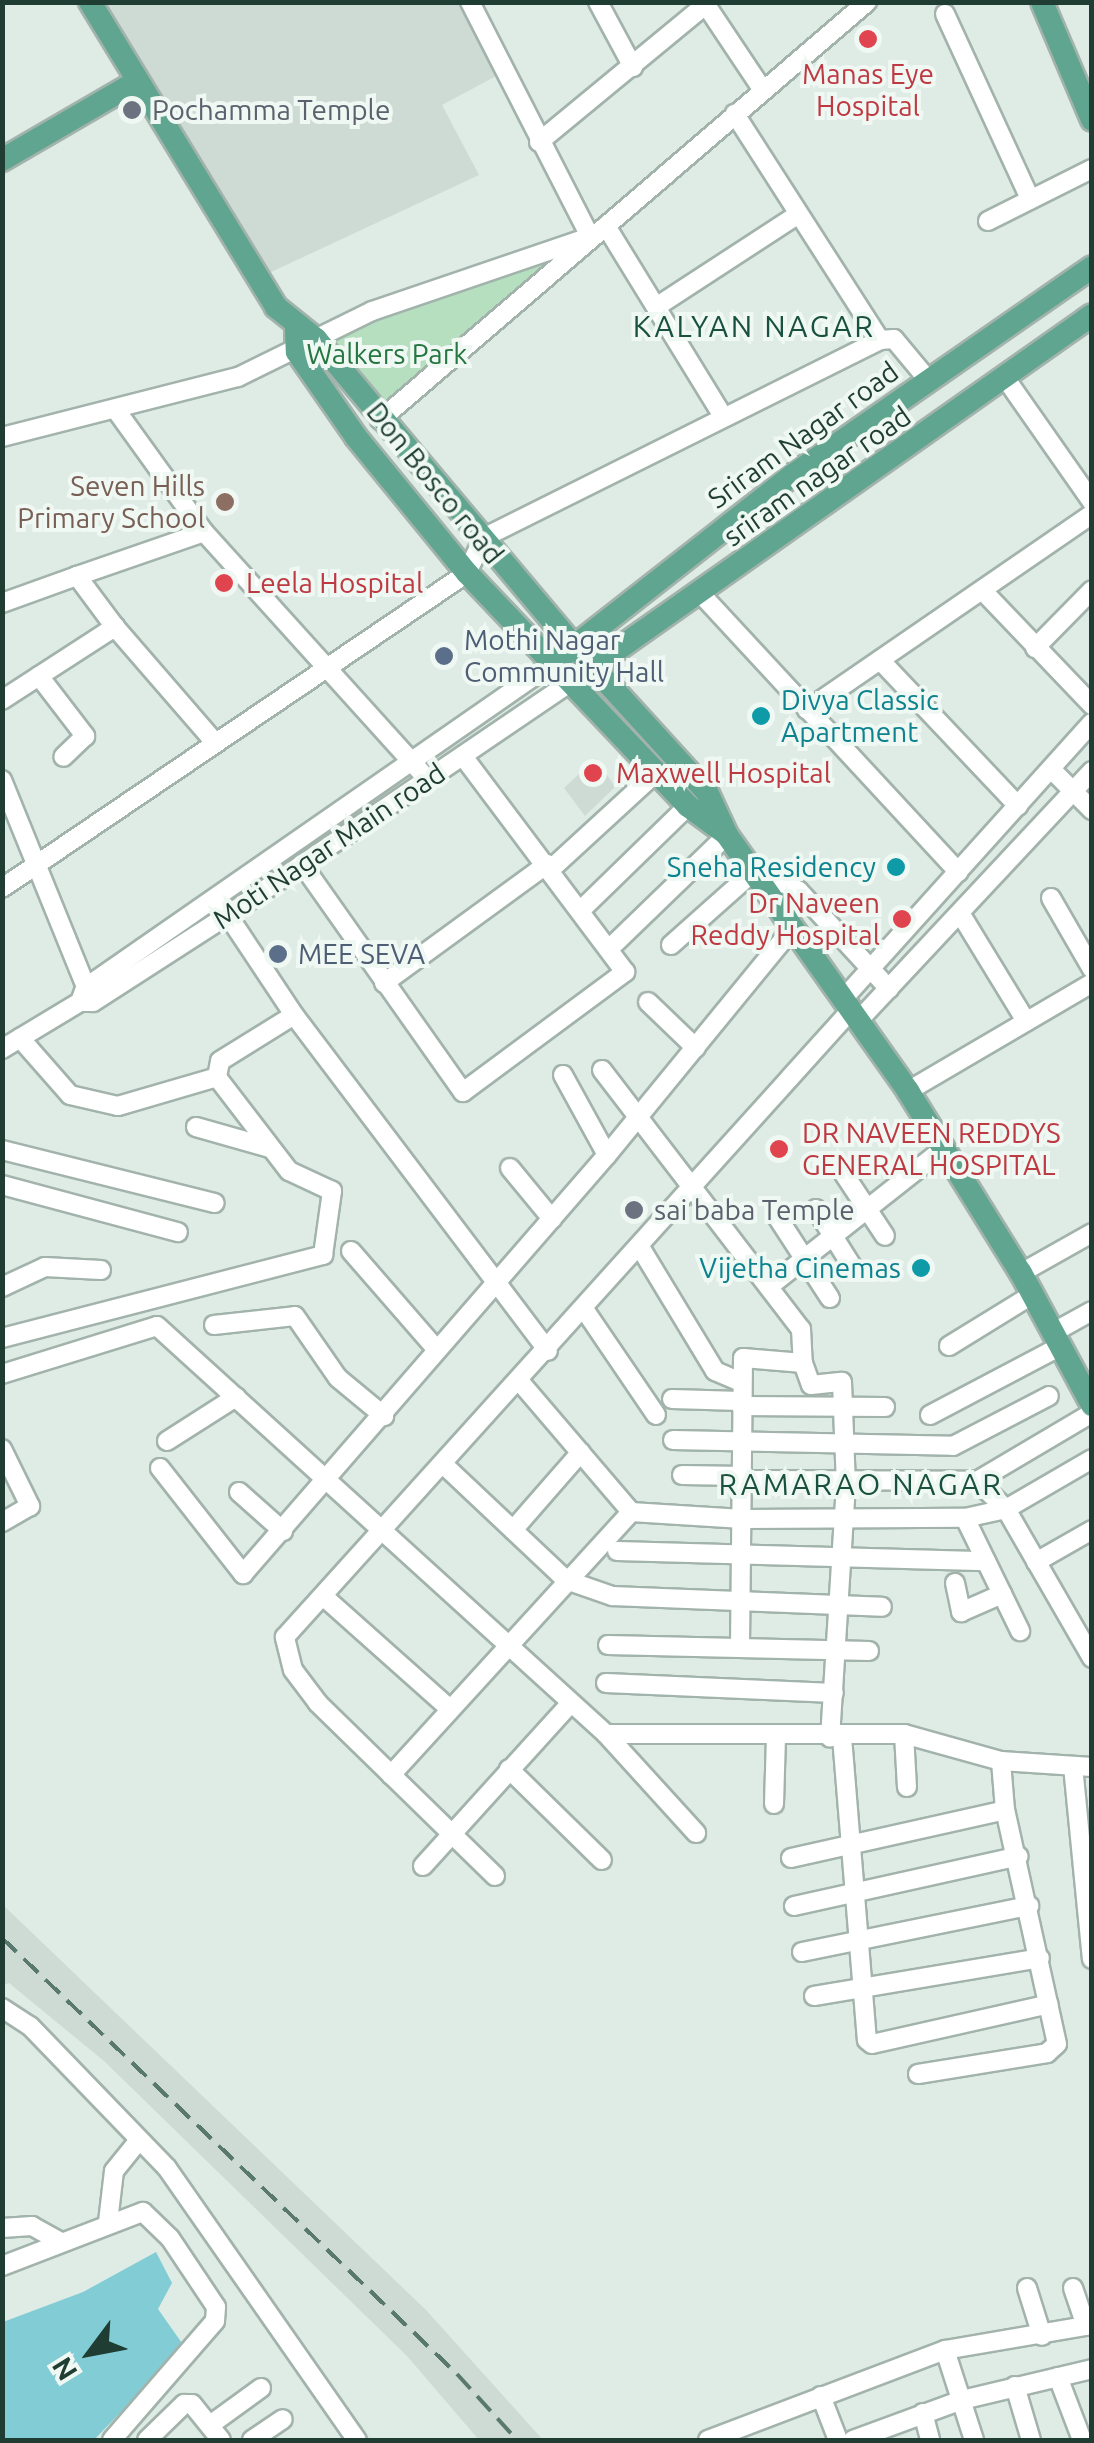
<!DOCTYPE html>
<style>
body{margin:0}
#map{position:relative;width:1094px;height:2443px;overflow:hidden;background:#dfebe5;font-family:Ubuntu,sans-serif}
div>[style]{position:absolute}
[style*='--x']{left:calc(var(--x)*1px);top:calc(var(--y)*1px);width:calc(var(--w)*1px);rotate:calc(var(--a)*1deg)}
.built>*{inset:0;background:#cddbd4}
.green>*{inset:0;background:#b6dfbf}
.water>*{inset:0;background:#82cdd5}
.roads{filter:drop-shadow(2px 0 #a2b3ac) drop-shadow(-2px 0 #a2b3ac) drop-shadow(0 2px #a2b3ac) drop-shadow(0 -2px #a2b3ac)}
.minor>*{height:18px;margin:-9px;padding:0 9px;transform-origin:9px;border-radius:9px;background:#fff}
.major>*{height:22px;margin:-11px;padding:0 11px;transform-origin:11px;border-radius:11px;background:#60a58f}
.rail>*{height:4px;margin-top:-2px;transform-origin:0;background:repeating-linear-gradient(90deg,#59796e 0 20px,transparent 0 30px)}
.dots>*{width:28px;height:28px;translate:-50% -50%;box-sizing:border-box;border:5px solid #eff8f3;border-radius:50%}
span{translate:-50% -50%;white-space:nowrap;text-align:center;line-height:1.15;-webkit-text-stroke:8px #eff8f3;paint-order:stroke}
.health-label{font-size:28px;color:#be3a42}
.left{translate:0 -50%;text-align:left}
.right{translate:-100% -50%;text-align:right}
.worship-label{font-size:28px;color:#5b616d}
.park-label{font-size:28px;color:#267641}
.street-label{font-size:28px;color:#1f3d33}
.education-label{font-size:28px;color:#785e54}
.service-label{font-size:28px;color:#4e5e75}
.culture-label{font-size:28px;color:#0d838f}
.neighbourhood-label{font-size:30px;color:#195040;letter-spacing:2.5px}
.frame{position:absolute;inset:0;border:5px solid #1f3d33;pointer-events:none}
.north{position:absolute;left:40px;top:2303px;width:100px;height:100px;-webkit-text-stroke:8px #eff8f3;paint-order:stroke;rotate:238deg;font-size:28px;font-weight:700;line-height:40px;text-align:center;color:#1f3d33}
.north::after{content:'';display:block;margin:auto;width:35px;height:45px;background:#1f3d33;clip-path:polygon(50% 0,100% 100%,50% 72%,0 100%)}
</style>
<div id="map">
<div class="built">
<div style="clip-path:polygon(105px 3px,462px 3px,498px 75px,442px 105px,479px 175px,269px 273px)"></div>
<div style="clip-path:polygon(596px 758px,615px 787px,585px 816px,564px 788px)"></div>
<div style="clip-path:polygon(3px 1905px,426px 2310px,543px 2440px,479px 2440px,407px 2356px,104px 2061px,9px 1983px,3px 1985px)"></div>
</div>
<div class="green">
<div style="clip-path:polygon(557px 256px,381px 408px,329px 343px,381px 317px)"></div>
</div>
<div class="water">
<div style="clip-path:polygon(156px 2252px,172px 2283px,158px 2309px,184px 2346px,94px 2440px,3px 2440px,3px 2322px,83px 2292px)"></div>
</div>
<div class="roads">
<div class="minor">
<div style="--x:470;--y:2;--w:264;--a:62.9"></div>
<div style="--x:598;--y:2;--w:74;--a:61.7"></div>
<div style="--x:704;--y:2;--w:105;--a:56.3"></div>
<div style="--x:945;--y:14;--w:204;--a:65.3"></div>
<div style="--x:539;--y:142;--w:220;--a:-39.5"></div>
<div style="--x:988;--y:221;--w:116;--a:-26.6"></div>
<div style="--x:606;--y:226;--w:223;--a:58.4"></div>
<div style="--x:656;--y:307;--w:168;--a:-33.1"></div>
<div style="--x:880;--y:340;--w:14;--a:-4"></div>
<div style="--x:894;--y:339;--w:55;--a:50.2"></div>
<div style="--x:1006;--y:379;--w:150;--a:55"></div>
<div style="--x:116;--y:410;--w:150;--a:54.2"></div>
<div style="--x:204;--y:532;--w:324;--a:47.9"></div>
<div style="--x:380;--y:420;--w:642;--a:-40.64"></div>
<div style="--x:2;--y:437;--w:244;--a:-14.3"></div>
<div style="--x:238;--y:377;--w:149;--a:-26.2"></div>
<div style="--x:372;--y:311;--w:220;--a:-18.8"></div>
<div style="--x:983;--y:591;--w:158;--a:46.3"></div>
<div style="--x:701;--y:594;--w:379;--a:47.2"></div>
<div style="--x:2;--y:603;--w:80;--a:-19.8"></div>
<div style="--x:115;--y:627;--w:64;--a:-126.7"></div>
<div style="--x:77;--y:576;--w:134;--a:-19.1"></div>
<div style="--x:1035;--y:648;--w:81;--a:-45.5"></div>
<div style="--x:880;--y:660;--w:201;--a:46.6"></div>
<div style="--x:39;--y:676;--w:76;--a:52.5"></div>
<div style="--x:85;--y:736;--w:30;--a:136"></div>
<div style="--x:2;--y:700;--w:135;--a:-32.9"></div>
<div style="--x:115;--y:627;--w:150;--a:49.1"></div>
<div style="--x:807;--y:710;--w:346;--a:-34.5"></div>
<div style="--x:1051;--y:769;--w:58;--a:45"></div>
<div style="--x:2;--y:780;--w:234;--a:67.9"></div>
<div style="--x:302;--y:864;--w:279;--a:54.8"></div>
<div style="--x:463;--y:1092;--w:202;--a:-36.5"></div>
<div style="--x:625;--y:972;--w:270;--a:-126.9"></div>
<div style="--x:551;--y:869;--w:144;--a:-42.5"></div>
<div style="--x:765;--y:887;--w:19;--a:-12"></div>
<div style="--x:784;--y:883;--w:17;--a:28"></div>
<div style="--x:799;--y:891;--w:133;--a:47.4"></div>
<div style="--x:2;--y:888;--w:562;--a:-34.11"></div>
<div style="--x:467;--y:573;--w:38;--a:-65"></div>
<div style="--x:483;--y:538;--w:444;--a:-26.5"></div>
<div style="--x:880;--y:340;--w:269;--a:-122.7"></div>
<div style="--x:1051;--y:898;--w:82;--a:60"></div>
<div style="--x:223;--y:908;--w:128;--a:56.4"></div>
<div style="--x:294;--y:1015;--w:421;--a:52.9"></div>
<div style="--x:582;--y:909;--w:148;--a:-44.2"></div>
<div style="--x:960;--y:913;--w:127;--a:58.6"></div>
<div style="--x:671;--y:945;--w:111;--a:-41.7"></div>
<div style="--x:610;--y:948;--w:163;--a:-44"></div>
<div style="--x:384;--y:983;--w:202;--a:-36.1"></div>
<div style="--x:844;--y:998;--w:370;--a:-48"></div>
<div style="--x:80;--y:1002;--w:15;--a:-70"></div>
<div style="--x:85;--y:988;--w:573;--a:-34.77"></div>
<div style="--x:648;--y:1002;--w:66;--a:43.8"></div>
<div style="--x:859;--y:1020;--w:341;--a:-46.9"></div>
<div style="--x:20;--y:1038;--w:76;--a:48.7"></div>
<div style="--x:70;--y:1095;--w:49;--a:12.9"></div>
<div style="--x:118;--y:1106;--w:103;--a:-16.3"></div>
<div style="--x:2;--y:1049;--w:91;--a:-31.1"></div>
<div style="--x:80;--y:1002;--w:13;--a:0"></div>
<div style="--x:93;--y:1002;--w:161;--a:-32.8"></div>
<div style="--x:228;--y:915;--w:418;--a:-34.2"></div>
<div style="--x:602;--y:1070;--w:327;--a:52.5"></div>
<div style="--x:801;--y:1329;--w:34;--a:87"></div>
<div style="--x:803;--y:1363;--w:60;--a:-175.2"></div>
<div style="--x:743;--y:1358;--w:288;--a:90.6"></div>
<div style="--x:563;--y:1075;--w:91;--a:61.2"></div>
<div style="--x:908;--y:1091;--w:213;--a:-30.4"></div>
<div style="--x:196;--y:1127;--w:77;--a:15.8"></div>
<div style="--x:2;--y:1150;--w:219;--a:14"></div>
<div style="--x:510;--y:1168;--w:66;--a:50.5"></div>
<div style="--x:844;--y:1174;--w:74;--a:56.5"></div>
<div style="--x:2;--y:1185;--w:182;--a:15"></div>
<div style="--x:816;--y:1209;--w:73;--a:57.8"></div>
<div style="--x:776;--y:1215;--w:99;--a:57"></div>
<div style="--x:640;--y:1247;--w:145;--a:58.8"></div>
<div style="--x:715;--y:1371;--w:28;--a:23"></div>
<div style="--x:351;--y:1251;--w:131;--a:49"></div>
<div style="--x:1021;--y:1273;--w:81;--a:-29.4"></div>
<div style="--x:771;--y:1285;--w:218;--a:-38.3"></div>
<div style="--x:2;--y:1287;--w:47;--a:-24.9"></div>
<div style="--x:45;--y:1267;--w:56;--a:3.1"></div>
<div style="--x:584;--y:1309;--w:128;--a:55.8"></div>
<div style="--x:214;--y:1325;--w:81;--a:-6.3"></div>
<div style="--x:295;--y:1316;--w:75;--a:55.3"></div>
<div style="--x:338;--y:1378;--w:60;--a:39.6"></div>
<div style="--x:1054;--y:1332;--w:43;--a:-28.9"></div>
<div style="--x:2;--y:1338;--w:332;--a:-14.5"></div>
<div style="--x:323;--y:1255;--w:65;--a:-82"></div>
<div style="--x:332;--y:1191;--w:47;--a:-155.1"></div>
<div style="--x:289;--y:1171;--w:118;--a:-127.5"></div>
<div style="--x:217;--y:1077;--w:16;--a:-79"></div>
<div style="--x:220;--y:1061;--w:87;--a:-31.9"></div>
<div style="--x:949;--y:1346;--w:97;--a:-31.6"></div>
<div style="--x:803;--y:1363;--w:23;--a:70"></div>
<div style="--x:811;--y:1385;--w:31;--a:-6"></div>
<div style="--x:842;--y:1382;--w:102;--a:87.8"></div>
<div style="--x:846;--y:1484;--w:254;--a:93.6"></div>
<div style="--x:2;--y:1374;--w:162;--a:-17.2"></div>
<div style="--x:157;--y:1326;--w:607;--a:42.26"></div>
<div style="--x:606;--y:1734;--w:134;--a:47.7"></div>
<div style="--x:521;--y:1383;--w:170;--a:49.5"></div>
<div style="--x:631;--y:1512;--w:112;--a:3.6"></div>
<div style="--x:743;--y:1519;--w:222;--a:-0.3"></div>
<div style="--x:965;--y:1518;--w:42;--a:-12.4"></div>
<div style="--x:1006;--y:1509;--w:99;--a:-30.2"></div>
<div style="--x:672;--y:1399;--w:69;--a:1.7"></div>
<div style="--x:741;--y:1406;--w:144;--a:0.4"></div>
<div style="--x:930;--y:1415;--w:148;--a:-27.8"></div>
<div style="--x:673;--y:1440;--w:280;--a:1.2"></div>
<div style="--x:953;--y:1446;--w:108;--a:-27.5"></div>
<div style="--x:167;--y:1441;--w:82;--a:-32.5"></div>
<div style="--x:2;--y:1449;--w:64;--a:63.8"></div>
<div style="--x:30;--y:1506;--w:32;--a:150"></div>
<div style="--x:444;--y:1465;--w:168;--a:43.3"></div>
<div style="--x:566;--y:1580;--w:49;--a:19.2"></div>
<div style="--x:612;--y:1596;--w:270;--a:2.3"></div>
<div style="--x:160;--y:1468;--w:135;--a:51.9"></div>
<div style="--x:243;--y:1574;--w:555;--a:-49.02"></div>
<div style="--x:607;--y:1155;--w:293;--a:-50.7"></div>
<div style="--x:682;--y:1475;--w:62;--a:0.9"></div>
<div style="--x:744;--y:1480;--w:233;--a:0.2"></div>
<div style="--x:977;--y:1481;--w:40;--a:44"></div>
<div style="--x:1006;--y:1509;--w:172;--a:60"></div>
<div style="--x:977;--y:1481;--w:134;--a:-30.6"></div>
<div style="--x:239;--y:1492;--w:59;--a:41.6"></div>
<div style="--x:965;--y:1518;--w:126;--a:64"></div>
<div style="--x:513;--y:1530;--w:103;--a:-48.9"></div>
<div style="--x:617;--y:1551;--w:369;--a:1.6"></div>
<div style="--x:1036;--y:1562;--w:64;--a:-29.7"></div>
<div style="--x:955;--y:1583;--w:30;--a:78"></div>
<div style="--x:961;--y:1612;--w:45;--a:-23.7"></div>
<div style="--x:323;--y:1596;--w:170;--a:41.7"></div>
<div style="--x:608;--y:1645;--w:261;--a:1.3"></div>
<div style="--x:606;--y:1683;--w:228;--a:2.5"></div>
<div style="--x:606;--y:1734;--w:298;--a:0"></div>
<div style="--x:904;--y:1734;--w:101;--a:15.6"></div>
<div style="--x:1001;--y:1761;--w:91;--a:3.8"></div>
<div style="--x:904;--y:1734;--w:53;--a:86.8"></div>
<div style="--x:842;--y:1737;--w:304;--a:85.3"></div>
<div style="--x:867;--y:2040;--w:6;--a:39"></div>
<div style="--x:872;--y:2044;--w:181;--a:-12.7"></div>
<div style="--x:1073;--y:1766;--w:194;--a:84.4"></div>
<div style="--x:509;--y:1769;--w:130;--a:44.4"></div>
<div style="--x:391;--y:1775;--w:356;--a:-47.6"></div>
<div style="--x:774;--y:1804;--w:68;--a:-88.3"></div>
<div style="--x:791;--y:1858;--w:219;--a:-12.6"></div>
<div style="--x:423;--y:1866;--w:220;--a:-47.8"></div>
<div style="--x:495;--y:1876;--w:248;--a:-135.7"></div>
<div style="--x:318;--y:1703;--w:41;--a:-127.1"></div>
<div style="--x:293;--y:1670;--w:34;--a:-104"></div>
<div style="--x:285;--y:1637;--w:846;--a:-47.92"></div>
<div style="--x:794;--y:1906;--w:230;--a:-12.5"></div>
<div style="--x:802;--y:1952;--w:232;--a:-11.5"></div>
<div style="--x:814;--y:1996;--w:229;--a:-9.5"></div>
<div style="--x:2;--y:2008;--w:33;--a:33"></div>
<div style="--x:30;--y:2026;--w:197;--a:46"></div>
<div style="--x:167;--y:2168;--w:332;--a:55.1"></div>
<div style="--x:918;--y:2074;--w:131;--a:-9.2"></div>
<div style="--x:1047;--y:2053;--w:13;--a:-42"></div>
<div style="--x:1057;--y:2044;--w:240;--a:-102.5"></div>
<div style="--x:1005;--y:1810;--w:49;--a:-94.7"></div>
<div style="--x:108;--y:2222;--w:51;--a:-83.3"></div>
<div style="--x:114;--y:2171;--w:38;--a:-51"></div>
<div style="--x:2;--y:2228;--w:30;--a:-4"></div>
<div style="--x:32;--y:2226;--w:31;--a:29"></div>
<div style="--x:2;--y:2266;--w:151;--a:-21"></div>
<div style="--x:143;--y:2212;--w:37;--a:44"></div>
<div style="--x:170;--y:2238;--w:83;--a:56.3"></div>
<div style="--x:216;--y:2307;--w:14;--a:94"></div>
<div style="--x:215;--y:2321;--w:157;--a:130.9"></div>
<div style="--x:1027;--y:2288;--w:50;--a:72.6"></div>
<div style="--x:1073;--y:2288;--w:40;--a:71.1"></div>
<div style="--x:945;--y:2350;--w:95;--a:72.1"></div>
<div style="--x:1058;--y:2377;--w:67;--a:69.1"></div>
<div style="--x:1015;--y:2386;--w:56;--a:73.5"></div>
<div style="--x:821;--y:2396;--w:47;--a:68.9"></div>
<div style="--x:923;--y:2413;--w:28;--a:75"></div>
<div style="--x:210;--y:2425;--w:63;--a:-36"></div>
<div style="--x:147;--y:2440;--w:52;--a:-44.2"></div>
<div style="--x:184;--y:2404;--w:8;--a:0"></div>
<div style="--x:192;--y:2404;--w:46;--a:51.1"></div>
<div style="--x:252;--y:2440;--w:37;--a:-34"></div>
<div style="--x:708;--y:2440;--w:254;--a:-20.8"></div>
<div style="--x:945;--y:2350;--w:149;--a:-9.7"></div>
<div style="--x:853;--y:2440;--w:116;--a:-20.2"></div>
<div style="--x:962;--y:2400;--w:134;--a:-13.4"></div>
</div>
<div class="major">
<div style="--x:90;--y:2;--w:357;--a:58.6"></div>
<div style="--x:276;--y:307;--w:51;--a:38.7"></div>
<div style="--x:316;--y:339;--w:401;--a:50"></div>
<div style="--x:574;--y:646;--w:197;--a:47.7"></div>
<div style="--x:707;--y:792;--w:47;--a:65.1"></div>
<div style="--x:727;--y:835;--w:314;--a:54.7"></div>
<div style="--x:908;--y:1091;--w:214;--a:58.2"></div>
<div style="--x:1021;--y:1273;--w:150;--a:61.7"></div>
<div style="--x:1042;--y:2;--w:128;--a:67"></div>
<div style="--x:2;--y:160;--w:155;--a:-30.2"></div>
<div style="--x:296;--y:329;--w:23;--a:88"></div>
<div style="--x:297;--y:352;--w:103;--a:55.2"></div>
<div style="--x:356;--y:437;--w:176;--a:50.8"></div>
<div style="--x:467;--y:573;--w:321;--a:46.5"></div>
<div style="--x:688;--y:806;--w:46;--a:36.1"></div>
<div style="--x:562;--y:656;--w:293;--a:-38.1"></div>
<div style="--x:793;--y:475;--w:364;--a:-34.8"></div>
<div style="--x:584;--y:673;--w:621;--a:-35.17"></div>
</div>
</div>
<div class="rail">
<div style="--x:2;--y:1938;--w:630;--a:43.78"></div>
<div style="--x:457;--y:2374;--w:89;--a:47.7"></div>
</div>
<div class="dots">
<div style="left:868px;top:39px;background:#e0444e"></div>
<div style="left:132px;top:110px;background:#6b7280"></div>
<div style="left:225px;top:502px;background:#8d6e63"></div>
<div style="left:224px;top:583px;background:#e0444e"></div>
<div style="left:444px;top:656px;background:#5c6f8a"></div>
<div style="left:761px;top:716px;background:#0f9aa8"></div>
<div style="left:593px;top:773px;background:#e0444e"></div>
<div style="left:896px;top:867px;background:#0f9aa8"></div>
<div style="left:902px;top:919px;background:#e0444e"></div>
<div style="left:278px;top:954px;background:#5c6f8a"></div>
<div style="left:779px;top:1149px;background:#e0444e"></div>
<div style="left:634px;top:1210px;background:#6b7280"></div>
<div style="left:921px;top:1268px;background:#0f9aa8"></div>
</div>
<div class="health-label">
<span style="left:868px;top:90px">Manas Eye<br>Hospital</span>
<span class="left" style="left:246px;top:583px">Leela Hospital</span>
<span class="left" style="left:616px;top:773px">Maxwell Hospital</span>
<span class="right" style="left:880px;top:919px">Dr Naveen<br>Reddy Hospital</span>
<span class="left" style="left:802px;top:1149px">DR NAVEEN REDDYS<br>GENERAL HOSPITAL</span>
</div>
<div class="worship-label">
<span class="left" style="left:152px;top:110px">Pochamma Temple</span>
<span class="left" style="left:654px;top:1210px">sai baba Temple</span>
</div>
<div class="park-label">
<span style="left:387px;top:354px">Walkers Park</span>
</div>
<div class="street-label">
<span style="left:803px;top:435px;rotate:-36deg">Sriram Nagar road</span>
<span style="left:817px;top:476px;rotate:-35deg">sriram nagar road</span>
<span style="left:435px;top:483px;rotate:51deg">Don Bosco road</span>
<span style="left:329px;top:846px;rotate:-34deg">Moti Nagar Main road</span>
</div>
<div class="education-label">
<span class="right" style="left:205px;top:502px">Seven Hills<br>Primary School</span>
</div>
<div class="service-label">
<span class="left" style="left:464px;top:656px">Mothi Nagar<br>Community Hall</span>
<span class="left" style="left:298px;top:954px">MEE SEVA</span>
</div>
<div class="culture-label">
<span class="left" style="left:781px;top:716px">Divya Classic<br>Apartment</span>
<span class="right" style="left:876px;top:867px">Sneha Residency</span>
<span class="right" style="left:901px;top:1268px">Vijetha Cinemas</span>
</div>
<div class="neighbourhood-label">
<span style="left:754px;top:326px">KALYAN NAGAR</span>
<span style="left:861px;top:1484px">RAMARAO NAGAR</span>
</div>
<div class="frame"></div>
<div class="north">N</div>
</div>
